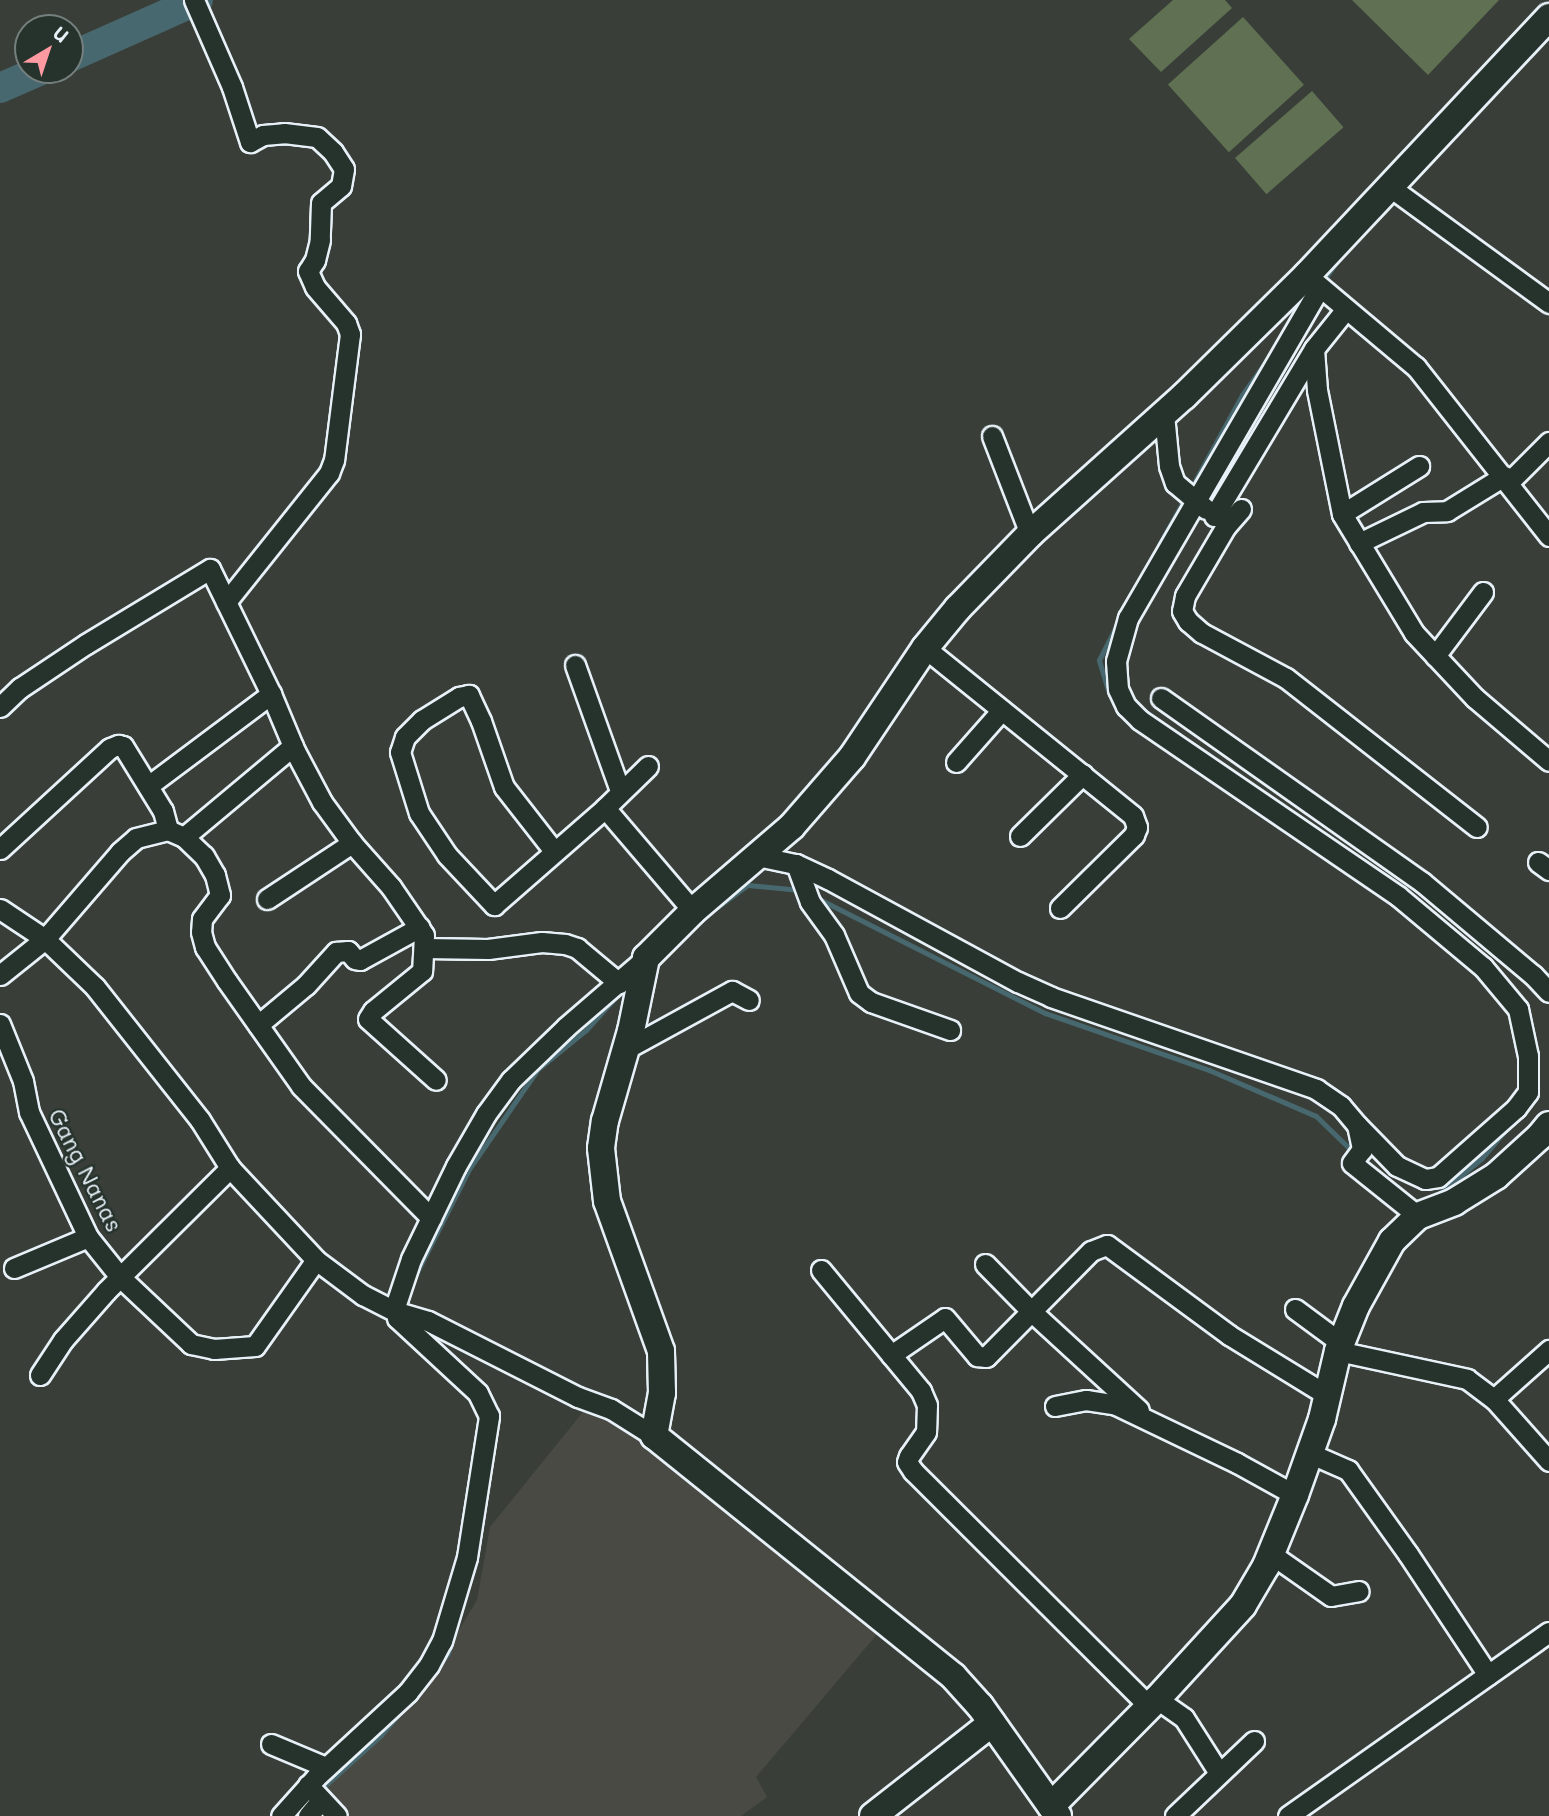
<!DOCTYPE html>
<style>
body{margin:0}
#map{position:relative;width:1549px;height:1816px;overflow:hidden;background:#393f38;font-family:Mali,sans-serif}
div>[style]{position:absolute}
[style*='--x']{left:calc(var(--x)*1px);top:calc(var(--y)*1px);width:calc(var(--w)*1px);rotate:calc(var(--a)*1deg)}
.built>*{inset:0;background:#494a44}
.green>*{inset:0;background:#607153;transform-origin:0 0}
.stream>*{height:5px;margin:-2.5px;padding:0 2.5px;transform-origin:2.5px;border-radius:2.5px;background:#48686f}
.river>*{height:30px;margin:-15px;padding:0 15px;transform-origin:15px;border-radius:15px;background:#48686f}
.roads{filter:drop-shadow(2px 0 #e8f1f8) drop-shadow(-2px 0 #e8f1f8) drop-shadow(0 2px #e8f1f8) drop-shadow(0 -2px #e8f1f8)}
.street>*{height:19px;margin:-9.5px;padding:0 9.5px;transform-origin:9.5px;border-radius:9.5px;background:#26332d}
.secondary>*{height:26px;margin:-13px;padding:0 13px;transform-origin:13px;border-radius:13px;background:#26332d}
span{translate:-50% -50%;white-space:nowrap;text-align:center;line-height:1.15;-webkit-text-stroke:5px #26332d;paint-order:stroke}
.street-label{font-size:23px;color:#e8f1f8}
.north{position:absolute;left:14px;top:14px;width:70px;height:70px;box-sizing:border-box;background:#26332d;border:2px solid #747f7e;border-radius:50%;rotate:39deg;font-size:19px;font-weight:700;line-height:28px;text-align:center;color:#e8f1f8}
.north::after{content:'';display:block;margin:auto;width:24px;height:32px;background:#ff9aa2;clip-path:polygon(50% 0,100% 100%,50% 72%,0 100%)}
</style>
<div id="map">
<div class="built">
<div style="clip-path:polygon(591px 1402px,884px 1626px,756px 1777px,767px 1797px,741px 1816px,288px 1816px,295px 1807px,371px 1744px,445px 1653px,477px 1600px,490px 1527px)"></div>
</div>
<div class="green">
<div style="clip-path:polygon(1173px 0,1225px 0,1232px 8px,1161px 72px,1129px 39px)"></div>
<div style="clip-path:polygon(1352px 0,1499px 0,1428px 75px)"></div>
<div style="left:1243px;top:17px;width:91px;height:101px;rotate:48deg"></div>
<div style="left:1312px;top:91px;width:48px;height:102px;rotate:49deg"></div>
</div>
<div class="stream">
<div style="--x:1321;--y:284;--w:29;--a:-55"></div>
<div style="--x:1190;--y:490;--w:108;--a:-61.3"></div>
<div style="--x:1242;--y:395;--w:47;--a:-54.6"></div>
<div style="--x:1159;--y:545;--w:54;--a:-61"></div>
<div style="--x:1114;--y:694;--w:7;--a:-146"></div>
<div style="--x:1108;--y:690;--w:31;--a:-107"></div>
<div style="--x:1099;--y:660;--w:39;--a:-63"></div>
<div style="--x:815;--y:897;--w:258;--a:26.8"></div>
<div style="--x:1045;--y:1013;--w:174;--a:19.2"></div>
<div style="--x:1209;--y:1070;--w:116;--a:23.3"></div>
<div style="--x:1316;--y:1116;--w:52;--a:44.2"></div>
<div style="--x:716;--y:908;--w:39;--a:-36"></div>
<div style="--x:748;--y:885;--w:52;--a:5.5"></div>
<div style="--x:1435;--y:1197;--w:61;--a:-39.7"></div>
<div style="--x:1482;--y:1158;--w:40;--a:-50"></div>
<div style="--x:413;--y:1280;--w:124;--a:-63.2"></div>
<div style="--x:469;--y:1169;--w:121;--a:-55.4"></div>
<div style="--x:538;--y:1069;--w:62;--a:-39.1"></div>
<div style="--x:586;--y:1030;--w:54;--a:-48"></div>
<div style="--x:440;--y:1664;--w:14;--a:-54"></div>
<div style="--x:448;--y:1653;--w:53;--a:-73.6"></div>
<div style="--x:320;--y:1790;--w:82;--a:-42"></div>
<div style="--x:381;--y:1735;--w:30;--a:-50"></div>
</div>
<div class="river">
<div style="--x:70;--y:57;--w:140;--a:-24"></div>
<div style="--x:0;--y:88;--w:45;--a:-23.7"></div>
</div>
<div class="roads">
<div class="street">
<div style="--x:194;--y:0;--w:95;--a:66.4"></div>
<div style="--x:232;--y:87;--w:58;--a:71.9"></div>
<div style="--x:250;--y:142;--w:15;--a:-28"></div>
<div style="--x:263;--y:135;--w:21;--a:-5"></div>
<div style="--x:284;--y:133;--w:33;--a:7"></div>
<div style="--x:317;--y:137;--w:22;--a:43"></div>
<div style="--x:333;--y:152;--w:20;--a:57"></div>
<div style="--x:344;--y:169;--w:17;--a:100"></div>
<div style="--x:341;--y:186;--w:26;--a:140"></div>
<div style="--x:321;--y:203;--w:37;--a:92"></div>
<div style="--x:320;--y:240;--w:21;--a:104"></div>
<div style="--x:315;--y:260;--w:13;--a:122"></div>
<div style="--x:308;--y:271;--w:17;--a:66"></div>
<div style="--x:315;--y:287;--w:48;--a:49.3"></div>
<div style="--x:346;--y:323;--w:12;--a:70"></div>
<div style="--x:350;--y:334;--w:127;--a:97.2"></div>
<div style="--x:334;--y:460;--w:14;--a:111"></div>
<div style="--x:329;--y:473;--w:165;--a:128.6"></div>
<div style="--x:1390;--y:187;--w:197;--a:36.1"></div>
<div style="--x:1311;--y:279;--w:137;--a:40"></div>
<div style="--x:1416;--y:367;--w:215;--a:51.8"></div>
<div style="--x:1320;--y:287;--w:383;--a:120.1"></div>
<div style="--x:1128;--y:618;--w:45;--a:105.6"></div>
<div style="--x:1116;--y:661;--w:28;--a:86"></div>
<div style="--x:1118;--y:689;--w:19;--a:65"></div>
<div style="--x:1126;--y:706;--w:20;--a:45"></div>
<div style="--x:1140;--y:720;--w:312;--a:34.3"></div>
<div style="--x:1398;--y:896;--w:111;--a:39.9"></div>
<div style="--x:1483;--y:967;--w:55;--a:50.2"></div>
<div style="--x:1518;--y:1009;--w:48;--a:78"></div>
<div style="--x:1528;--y:1056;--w:36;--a:90"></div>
<div style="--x:1528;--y:1092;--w:20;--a:127"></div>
<div style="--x:1516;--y:1108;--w:104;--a:138.5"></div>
<div style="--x:1438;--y:1177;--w:13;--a:171"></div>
<div style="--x:1425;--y:1179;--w:31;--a:-155"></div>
<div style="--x:1397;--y:1166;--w:57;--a:-134.3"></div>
<div style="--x:1346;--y:309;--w:51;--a:128.7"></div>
<div style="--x:1314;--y:349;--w:41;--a:85.8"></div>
<div style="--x:1317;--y:390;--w:126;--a:78.6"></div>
<div style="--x:1342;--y:514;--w:139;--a:58.8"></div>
<div style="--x:1414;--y:633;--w:89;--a:46.8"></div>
<div style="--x:1475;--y:698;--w:97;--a:40.4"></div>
<div style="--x:1164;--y:414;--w:52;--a:84.5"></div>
<div style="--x:1169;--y:466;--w:18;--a:71"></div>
<div style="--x:1175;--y:483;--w:40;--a:40"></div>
<div style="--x:992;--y:436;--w:105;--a:68.8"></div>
<div style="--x:1509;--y:482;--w:57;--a:-45"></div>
<div style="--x:1241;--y:509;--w:23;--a:131"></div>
<div style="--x:1226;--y:526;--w:81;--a:120.4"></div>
<div style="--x:1185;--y:596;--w:15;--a:101"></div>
<div style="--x:1182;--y:611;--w:12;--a:59"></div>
<div style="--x:1188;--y:621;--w:18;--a:41"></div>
<div style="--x:1202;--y:633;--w:95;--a:28.2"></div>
<div style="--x:1286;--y:678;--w:242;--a:38"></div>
<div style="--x:1342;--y:514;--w:91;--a:-31.9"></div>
<div style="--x:1214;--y:516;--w:195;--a:-59.1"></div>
<div style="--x:1359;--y:543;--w:71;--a:-25.8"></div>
<div style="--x:1423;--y:512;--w:24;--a:-2"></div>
<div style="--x:1447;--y:511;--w:67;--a:-31.6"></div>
<div style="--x:925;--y:648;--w:267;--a:38.9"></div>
<div style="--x:1133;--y:816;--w:12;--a:70"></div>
<div style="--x:1137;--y:827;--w:9;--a:111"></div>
<div style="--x:1134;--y:835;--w:104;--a:135.4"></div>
<div style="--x:1435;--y:656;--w:80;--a:-53.1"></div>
<div style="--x:575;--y:665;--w:134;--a:70.3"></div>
<div style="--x:1161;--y:698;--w:319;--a:35.2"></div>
<div style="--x:1422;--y:882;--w:145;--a:40"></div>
<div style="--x:1533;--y:975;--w:23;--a:47"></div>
<div style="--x:0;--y:707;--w:28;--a:-44"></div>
<div style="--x:20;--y:688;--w:79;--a:-33.7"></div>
<div style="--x:86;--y:644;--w:145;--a:-31.2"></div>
<div style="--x:210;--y:569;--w:139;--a:64"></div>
<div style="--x:271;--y:694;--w:62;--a:67.2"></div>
<div style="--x:295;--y:751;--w:58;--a:62.1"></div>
<div style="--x:322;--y:802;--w:51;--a:53.8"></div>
<div style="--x:352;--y:843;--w:59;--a:48.4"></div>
<div style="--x:391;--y:887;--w:58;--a:55.5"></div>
<div style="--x:424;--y:935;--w:36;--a:93"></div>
<div style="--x:422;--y:971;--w:63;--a:140.8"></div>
<div style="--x:373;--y:1011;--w:9;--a:122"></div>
<div style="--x:368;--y:1019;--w:91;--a:41.9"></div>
<div style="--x:956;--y:762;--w:69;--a:-48.5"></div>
<div style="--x:148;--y:786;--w:154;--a:-36.8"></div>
<div style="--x:605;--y:808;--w:135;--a:49.5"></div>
<div style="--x:1020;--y:836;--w:88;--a:-44.5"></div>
<div style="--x:184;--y:837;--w:142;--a:-39.9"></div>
<div style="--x:0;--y:849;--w:149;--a:-42.6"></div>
<div style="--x:110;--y:748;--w:9;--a:-21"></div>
<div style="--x:118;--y:745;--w:5;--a:11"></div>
<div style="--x:123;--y:746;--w:76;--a:58.4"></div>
<div style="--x:163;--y:811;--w:20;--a:75"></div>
<div style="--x:554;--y:851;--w:81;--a:-128"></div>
<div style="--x:504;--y:787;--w:70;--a:-109.2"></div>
<div style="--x:481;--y:721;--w:29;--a:-115"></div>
<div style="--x:469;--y:695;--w:10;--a:169"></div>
<div style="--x:459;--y:697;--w:44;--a:148.1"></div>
<div style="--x:422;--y:720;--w:24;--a:135"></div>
<div style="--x:405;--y:737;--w:16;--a:108"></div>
<div style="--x:400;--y:752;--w:64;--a:72.7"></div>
<div style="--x:419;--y:813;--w:50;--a:56.3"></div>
<div style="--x:447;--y:855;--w:69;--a:46.8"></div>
<div style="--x:494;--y:905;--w:147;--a:-41.1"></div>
<div style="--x:605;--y:808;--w:60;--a:-44.3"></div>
<div style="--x:757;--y:856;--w:40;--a:12"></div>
<div style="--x:796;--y:864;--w:35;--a:25"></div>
<div style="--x:828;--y:879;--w:216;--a:28.5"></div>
<div style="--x:1018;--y:982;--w:36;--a:24"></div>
<div style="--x:1051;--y:997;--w:281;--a:19.1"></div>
<div style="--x:1316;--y:1089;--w:30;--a:34"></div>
<div style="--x:1341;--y:1106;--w:25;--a:50"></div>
<div style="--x:1357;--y:1125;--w:25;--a:78"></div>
<div style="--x:1362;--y:1149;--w:17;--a:126"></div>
<div style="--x:1352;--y:1163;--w:85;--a:38.8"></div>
<div style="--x:1538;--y:862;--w:14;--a:36"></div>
<div style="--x:796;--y:864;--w:40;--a:69.8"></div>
<div style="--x:810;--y:902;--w:41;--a:54"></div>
<div style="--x:834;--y:935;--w:63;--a:66.7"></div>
<div style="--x:859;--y:993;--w:15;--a:37"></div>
<div style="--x:871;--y:1002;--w:84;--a:19.5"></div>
<div style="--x:267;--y:899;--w:102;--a:-33.4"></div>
<div style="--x:0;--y:909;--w:54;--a:33.7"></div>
<div style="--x:45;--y:939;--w:69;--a:43.8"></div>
<div style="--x:95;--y:987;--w:169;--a:51.7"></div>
<div style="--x:200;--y:1120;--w:57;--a:58"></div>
<div style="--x:230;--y:1168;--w:126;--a:46.9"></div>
<div style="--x:316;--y:1260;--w:59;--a:36.7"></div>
<div style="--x:363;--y:1295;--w:38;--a:27"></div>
<div style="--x:397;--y:1312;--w:32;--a:16"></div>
<div style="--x:428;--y:1321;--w:168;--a:26.9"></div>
<div style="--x:578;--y:1397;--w:35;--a:20"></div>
<div style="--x:611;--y:1409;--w:51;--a:32.1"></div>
<div style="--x:424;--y:948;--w:64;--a:0.9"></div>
<div style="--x:488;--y:949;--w:54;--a:-7.4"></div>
<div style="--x:542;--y:942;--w:23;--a:5"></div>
<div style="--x:565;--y:944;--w:13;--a:18"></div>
<div style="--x:577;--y:948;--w:55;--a:39.8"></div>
<div style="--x:0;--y:975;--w:58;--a:-38.7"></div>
<div style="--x:45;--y:939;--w:115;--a:-49.2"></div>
<div style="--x:120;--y:852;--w:21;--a:-41"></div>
<div style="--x:136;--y:838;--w:33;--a:-14"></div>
<div style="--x:168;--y:830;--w:17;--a:24"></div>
<div style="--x:184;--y:837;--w:28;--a:44"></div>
<div style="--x:204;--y:856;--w:22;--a:60"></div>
<div style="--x:215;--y:875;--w:21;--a:76"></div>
<div style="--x:220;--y:895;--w:30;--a:127"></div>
<div style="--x:202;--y:919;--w:13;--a:94"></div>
<div style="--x:201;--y:932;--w:16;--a:75"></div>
<div style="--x:205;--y:947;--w:40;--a:57.1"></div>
<div style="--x:227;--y:981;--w:128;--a:54.8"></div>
<div style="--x:301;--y:1086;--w:185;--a:45.4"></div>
<div style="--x:0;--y:1024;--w:61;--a:68"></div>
<div style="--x:23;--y:1081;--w:32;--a:79"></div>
<div style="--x:29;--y:1112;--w:138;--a:64.7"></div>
<div style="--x:88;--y:1237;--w:51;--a:51.3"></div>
<div style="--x:120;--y:1277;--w:98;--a:43.3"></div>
<div style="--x:191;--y:1344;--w:24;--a:12"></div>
<div style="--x:214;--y:1349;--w:41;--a:-4.2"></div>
<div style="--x:255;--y:1346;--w:105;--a:-54.7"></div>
<div style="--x:258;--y:1025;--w:62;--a:-39.8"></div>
<div style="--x:306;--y:985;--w:45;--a:-47.7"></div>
<div style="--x:336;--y:952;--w:12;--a:-5"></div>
<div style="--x:348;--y:951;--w:11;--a:49"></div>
<div style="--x:355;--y:959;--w:5;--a:11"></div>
<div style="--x:360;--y:960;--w:68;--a:-28.8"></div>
<div style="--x:626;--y:1049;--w:121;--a:-28.7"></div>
<div style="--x:732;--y:991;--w:19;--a:28"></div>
<div style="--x:985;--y:1264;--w:67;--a:45.6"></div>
<div style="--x:1032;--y:1312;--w:145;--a:42.5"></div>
<div style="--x:14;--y:1268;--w:80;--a:-22.7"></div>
<div style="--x:821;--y:1270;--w:157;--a:50.4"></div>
<div style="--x:921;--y:1391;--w:15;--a:67"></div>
<div style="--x:927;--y:1405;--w:27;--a:92"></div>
<div style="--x:926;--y:1432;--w:29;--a:125"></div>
<div style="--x:909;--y:1456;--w:6;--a:108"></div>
<div style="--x:907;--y:1462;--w:11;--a:56"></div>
<div style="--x:913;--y:1471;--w:333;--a:44.9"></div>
<div style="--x:1295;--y:1309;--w:57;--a:36.5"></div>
<div style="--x:1338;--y:1351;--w:132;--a:12.2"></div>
<div style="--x:1467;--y:1379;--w:34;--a:37"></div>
<div style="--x:1494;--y:1399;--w:83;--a:48.4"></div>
<div style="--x:891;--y:1355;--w:65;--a:-34.4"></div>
<div style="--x:945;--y:1318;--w:50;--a:49.9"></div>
<div style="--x:977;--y:1356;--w:9;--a:6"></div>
<div style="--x:986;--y:1357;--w:149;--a:-45.3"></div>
<div style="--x:1091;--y:1251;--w:17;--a:-21"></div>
<div style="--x:1107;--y:1245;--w:152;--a:36.4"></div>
<div style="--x:1229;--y:1335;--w:115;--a:31.5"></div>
<div style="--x:40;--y:1375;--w:42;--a:-56.7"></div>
<div style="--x:63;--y:1340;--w:65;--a:-48.7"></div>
<div style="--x:106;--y:1291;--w:175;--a:-44.8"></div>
<div style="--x:1494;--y:1399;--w:74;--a:-41.7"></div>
<div style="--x:1055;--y:1406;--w:32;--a:-11"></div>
<div style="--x:1086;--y:1400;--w:30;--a:9"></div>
<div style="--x:1116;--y:1405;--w:134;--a:25.6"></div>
<div style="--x:1237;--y:1463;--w:66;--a:28.9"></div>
<div style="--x:1309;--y:1453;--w:43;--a:23.6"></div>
<div style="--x:1348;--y:1470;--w:103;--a:54.5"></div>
<div style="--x:1408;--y:1554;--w:145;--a:56.5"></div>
<div style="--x:1271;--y:1554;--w:73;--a:35"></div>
<div style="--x:1331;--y:1596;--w:28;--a:-10"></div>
<div style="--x:1157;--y:1699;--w:33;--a:35"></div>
<div style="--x:1184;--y:1718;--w:65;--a:57.5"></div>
<div style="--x:271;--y:1744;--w:60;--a:22.7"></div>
<div style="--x:308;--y:1785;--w:42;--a:46.9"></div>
<div style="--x:281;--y:1816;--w:52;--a:-48.1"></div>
<div style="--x:316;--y:1777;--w:125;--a:-42.7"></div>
<div style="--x:408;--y:1692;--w:34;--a:-52"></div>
<div style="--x:429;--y:1665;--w:27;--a:-62"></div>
<div style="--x:442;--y:1641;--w:88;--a:-73.4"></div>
<div style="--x:467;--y:1557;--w:143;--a:-81.1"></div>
<div style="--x:489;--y:1416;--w:25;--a:-116"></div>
<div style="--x:478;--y:1393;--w:110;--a:-137.2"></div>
<div style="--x:397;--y:1318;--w:14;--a:-94"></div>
<div style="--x:396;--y:1304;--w:47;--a:-71.6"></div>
<div style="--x:411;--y:1259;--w:103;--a:-64.2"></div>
<div style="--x:456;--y:1166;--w:60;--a:-60"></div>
<div style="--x:486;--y:1114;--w:42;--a:-53.7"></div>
<div style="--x:511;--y:1080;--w:76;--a:-43.9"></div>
<div style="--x:566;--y:1027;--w:106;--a:-40.8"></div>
<div style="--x:308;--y:1816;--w:21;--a:-51"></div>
<div style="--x:1175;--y:1816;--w:109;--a:-43.5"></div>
<div style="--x:1288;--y:1816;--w:319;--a:-35.2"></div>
</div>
<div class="secondary">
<div style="--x:1051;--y:1806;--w:151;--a:-45.3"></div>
<div style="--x:1157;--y:1699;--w:127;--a:-47.5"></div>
<div style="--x:1243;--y:1605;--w:45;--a:-59.5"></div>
<div style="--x:1266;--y:1566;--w:77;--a:-67.8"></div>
<div style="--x:1295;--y:1495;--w:81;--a:-70.4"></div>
<div style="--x:1322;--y:1419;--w:70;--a:-76.8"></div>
<div style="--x:1338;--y:1351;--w:48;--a:-68.2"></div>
<div style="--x:1356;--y:1306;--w:74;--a:-61"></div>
<div style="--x:1392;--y:1241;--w:36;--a:-44"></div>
<div style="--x:1418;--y:1216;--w:39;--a:-21"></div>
<div style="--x:1454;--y:1202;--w:49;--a:-31.8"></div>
<div style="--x:1496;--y:1176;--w:59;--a:-42.3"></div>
<div style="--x:1540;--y:1136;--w:14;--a:-51"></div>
<div style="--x:873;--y:1816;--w:151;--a:-38"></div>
<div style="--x:1058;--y:1816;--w:135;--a:-125.3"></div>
<div style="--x:980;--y:1706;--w:40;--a:-132"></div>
<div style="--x:953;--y:1676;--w:383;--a:-141.2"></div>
<div style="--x:654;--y:1436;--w:44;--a:-79.5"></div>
<div style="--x:662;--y:1393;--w:42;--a:-91.4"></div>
<div style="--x:661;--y:1351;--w:159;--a:-109.8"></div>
<div style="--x:607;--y:1201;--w:53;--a:-96.5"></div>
<div style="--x:601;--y:1148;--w:27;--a:-82"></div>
<div style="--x:605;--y:1121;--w:94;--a:-73.9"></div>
<div style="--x:631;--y:1031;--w:75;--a:-78.4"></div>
<div style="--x:646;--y:958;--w:66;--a:-45"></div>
<div style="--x:693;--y:911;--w:130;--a:-40.6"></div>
<div style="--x:792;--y:826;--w:91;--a:-49"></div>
<div style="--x:852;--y:757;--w:131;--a:-56.2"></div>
<div style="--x:925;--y:648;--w:52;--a:-50.5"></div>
<div style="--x:958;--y:608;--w:103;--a:-45.8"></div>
<div style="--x:1030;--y:534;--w:207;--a:-41.9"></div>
<div style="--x:1184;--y:396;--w:173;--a:-44.5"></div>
<div style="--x:1307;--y:275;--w:354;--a:-46.8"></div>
</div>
</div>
<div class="street-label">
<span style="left:86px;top:1170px;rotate:63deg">Gang Nanas</span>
</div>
<div class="north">U</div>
</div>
